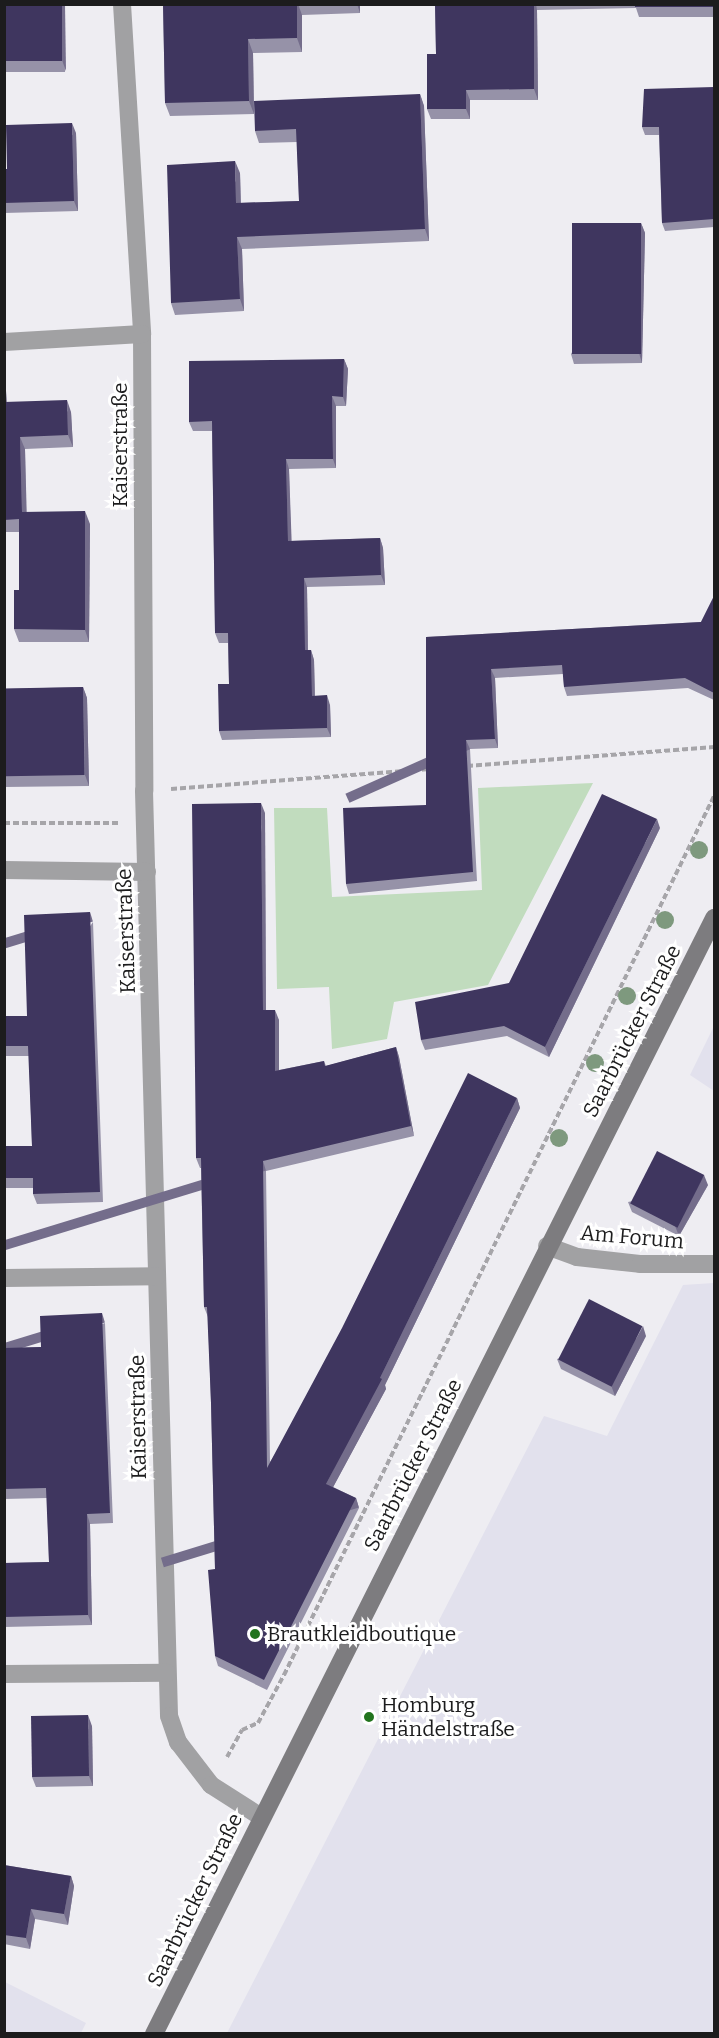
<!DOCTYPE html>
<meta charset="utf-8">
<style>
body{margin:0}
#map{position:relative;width:719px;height:2038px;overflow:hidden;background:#eeedf2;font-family:Bitter,serif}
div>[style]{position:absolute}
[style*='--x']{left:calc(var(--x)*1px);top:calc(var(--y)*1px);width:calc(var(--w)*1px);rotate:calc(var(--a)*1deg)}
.built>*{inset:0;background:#e2e1ed}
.green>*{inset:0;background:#c1dcbe}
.path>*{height:4px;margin-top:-2px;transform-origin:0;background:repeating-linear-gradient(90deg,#a6a5a9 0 6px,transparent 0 9px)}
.street>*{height:18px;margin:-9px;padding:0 9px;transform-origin:9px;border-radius:9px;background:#a1a1a3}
.secondary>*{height:18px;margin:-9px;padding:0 9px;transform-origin:9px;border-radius:9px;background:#7d7c7f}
.trees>*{width:18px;height:18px;margin:-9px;border-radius:50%;background:#7e997e}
.wall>*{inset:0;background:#9692a8;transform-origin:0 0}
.shaded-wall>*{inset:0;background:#746d8b;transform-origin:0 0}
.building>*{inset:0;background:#3f365f;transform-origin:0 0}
.dots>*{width:16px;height:16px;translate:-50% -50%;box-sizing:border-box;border:3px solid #fff;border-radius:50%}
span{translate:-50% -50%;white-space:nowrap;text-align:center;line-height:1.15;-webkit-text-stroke:6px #fff;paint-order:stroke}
.street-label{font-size:21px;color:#1c1c1d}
.poi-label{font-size:21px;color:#1c1c1d}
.left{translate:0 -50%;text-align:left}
.frame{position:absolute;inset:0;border:6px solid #1c1c1d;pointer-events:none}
</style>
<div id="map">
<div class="built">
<div style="clip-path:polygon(714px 1026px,714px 1091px,690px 1075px)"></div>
<div style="clip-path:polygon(714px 1283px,714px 2033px,227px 2033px,544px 1416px,607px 1436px,683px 1285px)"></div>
<div style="clip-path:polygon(5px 1982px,86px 2023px,81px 2033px,5px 2033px)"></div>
</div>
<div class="green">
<div style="clip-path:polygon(593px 783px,488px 985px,394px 1002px,387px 1039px,332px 1049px,329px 987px,277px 989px,274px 808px,327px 808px,332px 897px,482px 890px,478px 788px)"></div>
</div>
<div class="path">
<div style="--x:467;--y:766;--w:248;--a:-4.4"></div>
<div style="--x:171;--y:789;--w:260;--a:-4.4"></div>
<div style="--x:4;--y:823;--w:114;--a:0"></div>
<div style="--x:227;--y:1757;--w:31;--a:-61"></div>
<div style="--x:242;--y:1730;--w:17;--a:-24"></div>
<div style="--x:258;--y:1723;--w:55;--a:-61.6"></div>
<div style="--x:284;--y:1675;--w:979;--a:-63.93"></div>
</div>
<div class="street">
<div style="--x:122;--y:4;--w:331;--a:86.5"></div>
<div style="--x:142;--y:334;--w:457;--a:89.7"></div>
<div style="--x:144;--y:791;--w:925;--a:88.45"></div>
<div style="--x:169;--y:1716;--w:28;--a:71"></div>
<div style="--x:178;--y:1742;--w:54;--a:52.5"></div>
<div style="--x:211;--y:1785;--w:59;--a:32.6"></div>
<div style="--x:4;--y:342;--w:138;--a:-3.3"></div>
<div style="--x:4;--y:870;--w:143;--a:0.8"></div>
<div style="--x:547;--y:1246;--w:32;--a:20"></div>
<div style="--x:577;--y:1257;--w:63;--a:6.3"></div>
<div style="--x:640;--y:1264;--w:74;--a:0"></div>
<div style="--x:4;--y:1278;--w:153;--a:-0.7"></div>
<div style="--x:4;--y:1674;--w:163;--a:-0.4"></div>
</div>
<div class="secondary">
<div style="--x:154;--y:2034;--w:1249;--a:-63.35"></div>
</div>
<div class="trees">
<div style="left:699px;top:850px"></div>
<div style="left:665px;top:920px"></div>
<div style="left:627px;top:996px"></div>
<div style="left:595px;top:1063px"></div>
<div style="left:559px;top:1138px"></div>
</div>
<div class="wall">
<div style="left:4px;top:4px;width:61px;height:68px"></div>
<div style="clip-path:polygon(163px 4px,360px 4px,360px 13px,302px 15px,302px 52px,253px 53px,254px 114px,170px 116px,165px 103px)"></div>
<div style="clip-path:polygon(435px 4px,714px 4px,714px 17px,639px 17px,636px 8px,537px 10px,538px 100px,470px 100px,470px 119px,431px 119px,427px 109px,436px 54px)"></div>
<div style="clip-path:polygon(714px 87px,714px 227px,665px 231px,662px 223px,659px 135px,645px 135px,642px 127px)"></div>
<div style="clip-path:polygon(420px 94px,424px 106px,429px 241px,242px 249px,244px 311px,175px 315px,171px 303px,240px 173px,241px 203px,299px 201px,297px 142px,259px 143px,255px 131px)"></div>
<div style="clip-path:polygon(76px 133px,78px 211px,4px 213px,4px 169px,7px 169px)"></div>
<div style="clip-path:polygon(641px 223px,645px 233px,642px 363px,574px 364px,571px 354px)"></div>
<div style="clip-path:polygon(344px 359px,348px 369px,346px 406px,336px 406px,336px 468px,289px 469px,291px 541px,380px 538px,383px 548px,385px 585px,307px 587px,308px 650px,311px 650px,314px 660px,315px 696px,330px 705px,331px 737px,222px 740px,219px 731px,229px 684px,228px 643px,219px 643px,215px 633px,212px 431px,193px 431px,189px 422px)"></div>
<div style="clip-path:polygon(4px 387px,6px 391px,7px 402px,71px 412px,73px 447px,25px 449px,26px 512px,90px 524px,89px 642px,19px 642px,14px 629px,19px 590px,19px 532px,4px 532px)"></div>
<div style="clip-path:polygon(714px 596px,714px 700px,688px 688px,567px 696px,564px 687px,563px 674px,495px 678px,498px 748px,470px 749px,477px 881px,349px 894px,346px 884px,426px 805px,426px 637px,701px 622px)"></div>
<div style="clip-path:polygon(83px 687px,87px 698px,89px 786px,4px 787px,4px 689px)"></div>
<div style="clip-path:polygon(265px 813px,266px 1010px,279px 1020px,279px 1070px,324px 1061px,326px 1066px,396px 1047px,399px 1057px,414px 1136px,266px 1171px,270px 1462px,517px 1098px,520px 1108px,385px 1385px,386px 1389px,333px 1487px,356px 1498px,359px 1508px,267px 1690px,218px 1666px,215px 1656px,215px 1569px,211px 1403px,208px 1317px,204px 1307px,201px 1168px,200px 1168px,196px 1158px)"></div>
<div style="clip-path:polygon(660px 828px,549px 1057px,507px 1036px,425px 1050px,421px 1040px,509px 983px)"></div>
<div style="clip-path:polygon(93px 922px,103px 1202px,37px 1204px,33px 1194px,33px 1188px,4px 1188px,4px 1146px,32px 1146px,29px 1056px,4px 1056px,4px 1016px,27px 1016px)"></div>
<div style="clip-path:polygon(708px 1185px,679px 1236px,632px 1212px,628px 1202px)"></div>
<div style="clip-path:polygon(105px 1323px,113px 1523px,90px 1524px,92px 1625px,4px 1627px,4px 1563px,49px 1562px,47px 1498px,4px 1499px,4px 1348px,41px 1347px)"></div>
<div style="clip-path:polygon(646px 1336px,615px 1396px,561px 1369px,557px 1359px)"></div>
<div style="clip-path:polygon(92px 1726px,93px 1786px,36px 1787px,32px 1777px)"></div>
<div style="clip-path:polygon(4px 1865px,71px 1876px,74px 1886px,68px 1925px,35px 1919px,30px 1949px,4px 1944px)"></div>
</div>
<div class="shaded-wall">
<div style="clip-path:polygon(62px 4px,65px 4px,66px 71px,62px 60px)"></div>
<div style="clip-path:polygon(297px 4px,298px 4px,302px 15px,302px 52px,297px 38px)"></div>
<div style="clip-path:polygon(357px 4px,360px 4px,360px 13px)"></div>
<div style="clip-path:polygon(534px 4px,536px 4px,537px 10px,538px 100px,534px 89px)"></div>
<div style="clip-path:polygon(248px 39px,253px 53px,254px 114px,249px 101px)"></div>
<div style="clip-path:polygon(466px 90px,470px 100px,470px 119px,466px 109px)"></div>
<div style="clip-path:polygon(420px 94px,424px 106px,429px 241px,425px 229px)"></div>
<div style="clip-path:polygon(72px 123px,76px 133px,78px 211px,74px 201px)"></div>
<div style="clip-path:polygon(235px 161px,240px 173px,241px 216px,236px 203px)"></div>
<div style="clip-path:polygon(641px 223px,645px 233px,642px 363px,639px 353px)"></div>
<div style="clip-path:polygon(237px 237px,242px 249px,244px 311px,240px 299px)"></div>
<div style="clip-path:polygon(344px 359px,348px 369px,346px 406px,343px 397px)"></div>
<div style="clip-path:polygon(4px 387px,6px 391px,7px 415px,4px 408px)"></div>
<div style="clip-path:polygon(332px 396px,336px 406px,336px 468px,333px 459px)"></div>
<div style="clip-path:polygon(67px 400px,71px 412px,73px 447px,68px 435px)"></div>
<div style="clip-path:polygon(20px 437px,25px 449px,27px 524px,22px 512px)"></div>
<div style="clip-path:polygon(286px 459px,289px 469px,292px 551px,288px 541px)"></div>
<div style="clip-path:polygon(85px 511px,90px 524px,89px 642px,85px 630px)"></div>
<div style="clip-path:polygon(380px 538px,383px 548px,385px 585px,381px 575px)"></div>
<div style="clip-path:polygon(304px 578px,307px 587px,308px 660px,305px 650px)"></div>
<div style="clip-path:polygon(311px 650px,314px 660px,315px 705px,312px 696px)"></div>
<div style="clip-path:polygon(491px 669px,495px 678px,498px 748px,495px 739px)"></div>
<div style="clip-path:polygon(83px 687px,87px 698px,89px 786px,85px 775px)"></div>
<div style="clip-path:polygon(327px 695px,330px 705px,331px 737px,327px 728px)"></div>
<div style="left:466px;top:740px;width:10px;height:132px;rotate:66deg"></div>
<div style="clip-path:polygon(261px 803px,265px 813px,266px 1020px,263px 1010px)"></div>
<div style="clip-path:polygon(657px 819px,660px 828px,549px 1057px,545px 1047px)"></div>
<div style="left:90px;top:912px;width:10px;height:280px;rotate:73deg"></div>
<div style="clip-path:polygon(275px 1010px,279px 1020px,279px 1081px,275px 1071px)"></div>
<div style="clip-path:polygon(396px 1047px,399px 1057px,414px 1136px,411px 1126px)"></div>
<div style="clip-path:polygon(517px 1098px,520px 1108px,385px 1385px,386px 1389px,330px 1493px,326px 1484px,380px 1378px)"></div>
<div style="left:263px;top:1161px;width:10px;height:307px;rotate:73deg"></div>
<div style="clip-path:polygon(704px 1175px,708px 1185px,679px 1236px,675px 1226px)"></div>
<div style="left:102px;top:1313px;width:10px;height:200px;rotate:73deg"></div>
<div style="clip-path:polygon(643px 1326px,646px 1336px,615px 1396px,611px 1385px)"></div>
<div style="left:356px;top:1498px;width:10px;height:204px;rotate:73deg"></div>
<div style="clip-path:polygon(87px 1514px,90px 1524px,92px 1625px,88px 1615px)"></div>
<div style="clip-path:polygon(88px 1715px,92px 1726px,93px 1786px,89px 1776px)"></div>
<div style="clip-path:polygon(71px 1876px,74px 1886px,68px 1925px,64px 1914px)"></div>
<div style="clip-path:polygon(31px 1909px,35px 1919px,30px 1949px,26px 1938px)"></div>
</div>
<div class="building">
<div style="left:4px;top:4px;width:58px;height:57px"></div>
<div style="clip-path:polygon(163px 4px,297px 4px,297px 38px,248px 39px,249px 101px,165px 103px)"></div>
<div style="clip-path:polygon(435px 4px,534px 4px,534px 89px,466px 90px,466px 109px,427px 109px,427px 54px,436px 54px)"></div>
<div style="left:635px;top:4px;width:79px;height:3px"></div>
<div style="clip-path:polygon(714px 87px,714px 219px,662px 223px,659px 127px,642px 127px,644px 89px)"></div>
<div style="clip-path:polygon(420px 94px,425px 229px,237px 237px,240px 299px,171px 303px,167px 165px,235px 161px,236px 203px,299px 201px,296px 129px,255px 131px,254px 101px)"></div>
<div style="clip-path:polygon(72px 123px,74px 201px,4px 203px,4px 169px,7px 169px,6px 125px)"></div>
<div style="left:572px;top:223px;width:69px;height:131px"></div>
<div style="clip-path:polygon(344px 359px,343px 397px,332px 396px,333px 459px,286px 459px,288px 541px,380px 538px,381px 575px,304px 578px,305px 650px,311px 650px,312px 696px,327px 695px,327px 728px,219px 731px,218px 684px,229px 684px,228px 633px,215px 633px,212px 421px,189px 422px,189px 361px)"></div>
<div style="clip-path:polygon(67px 400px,68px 435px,20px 437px,22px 512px,85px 511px,85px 630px,14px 629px,14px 590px,19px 590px,19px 519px,4px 520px,4px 402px)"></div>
<div style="clip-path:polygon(714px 596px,714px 693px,685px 678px,564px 687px,562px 665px,491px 669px,495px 739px,466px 740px,473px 872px,346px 884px,343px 808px,426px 805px,426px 637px,701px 622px)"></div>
<div style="left:83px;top:687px;width:88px;height:79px;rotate:89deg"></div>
<div style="clip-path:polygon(602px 794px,657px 819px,545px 1047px,504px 1026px,421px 1040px,415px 1002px,509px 983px)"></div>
<div style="clip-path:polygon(261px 803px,263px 1010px,275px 1010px,275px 1071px,324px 1061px,325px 1066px,396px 1047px,411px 1126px,263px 1161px,267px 1468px,342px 1328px,468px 1073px,517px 1098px,380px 1378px,382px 1379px,326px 1484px,356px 1498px,264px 1680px,215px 1656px,208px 1570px,215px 1569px,211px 1403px,207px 1307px,204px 1307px,201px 1158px,196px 1158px,192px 804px)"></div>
<div style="clip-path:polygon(90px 912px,100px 1192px,33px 1194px,33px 1178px,4px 1178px,4px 1146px,32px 1146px,28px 1046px,4px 1046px,4px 1016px,27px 1016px,24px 915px)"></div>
<div style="left:657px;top:1151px;width:53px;height:59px;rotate:27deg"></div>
<div style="left:589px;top:1299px;width:60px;height:68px;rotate:27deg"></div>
<div style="clip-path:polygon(102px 1313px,110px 1513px,87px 1514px,88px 1615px,4px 1617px,4px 1563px,49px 1562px,46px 1488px,4px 1489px,4px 1348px,41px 1347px,40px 1316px)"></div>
<div style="left:88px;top:1715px;width:61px;height:57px;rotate:89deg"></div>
<div style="clip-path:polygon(4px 1865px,71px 1876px,64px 1914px,31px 1909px,26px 1938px,4px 1935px)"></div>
</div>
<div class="dots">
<div style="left:255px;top:1634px;background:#21731d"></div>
<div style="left:369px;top:1717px;background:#21731d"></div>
</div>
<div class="street-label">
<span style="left:120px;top:445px;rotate:-90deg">Kaiserstraße</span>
<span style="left:126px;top:931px;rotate:-92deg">Kaiserstraße</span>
<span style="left:632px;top:1031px;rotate:-63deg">Saarbrücker Straße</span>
<span style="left:632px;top:1237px;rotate:5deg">Am Forum</span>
<span style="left:138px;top:1417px;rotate:-91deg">Kaiserstraße</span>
<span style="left:413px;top:1465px;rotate:-63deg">Saarbrücker Straße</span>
<span style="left:195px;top:1900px;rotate:-64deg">Saarbrücker Straße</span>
</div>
<div class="poi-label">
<span class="left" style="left:267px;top:1634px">Brautkleidboutique</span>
<span class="left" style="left:381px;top:1717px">Homburg<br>Händelstraße</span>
</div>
<div class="frame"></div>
</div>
